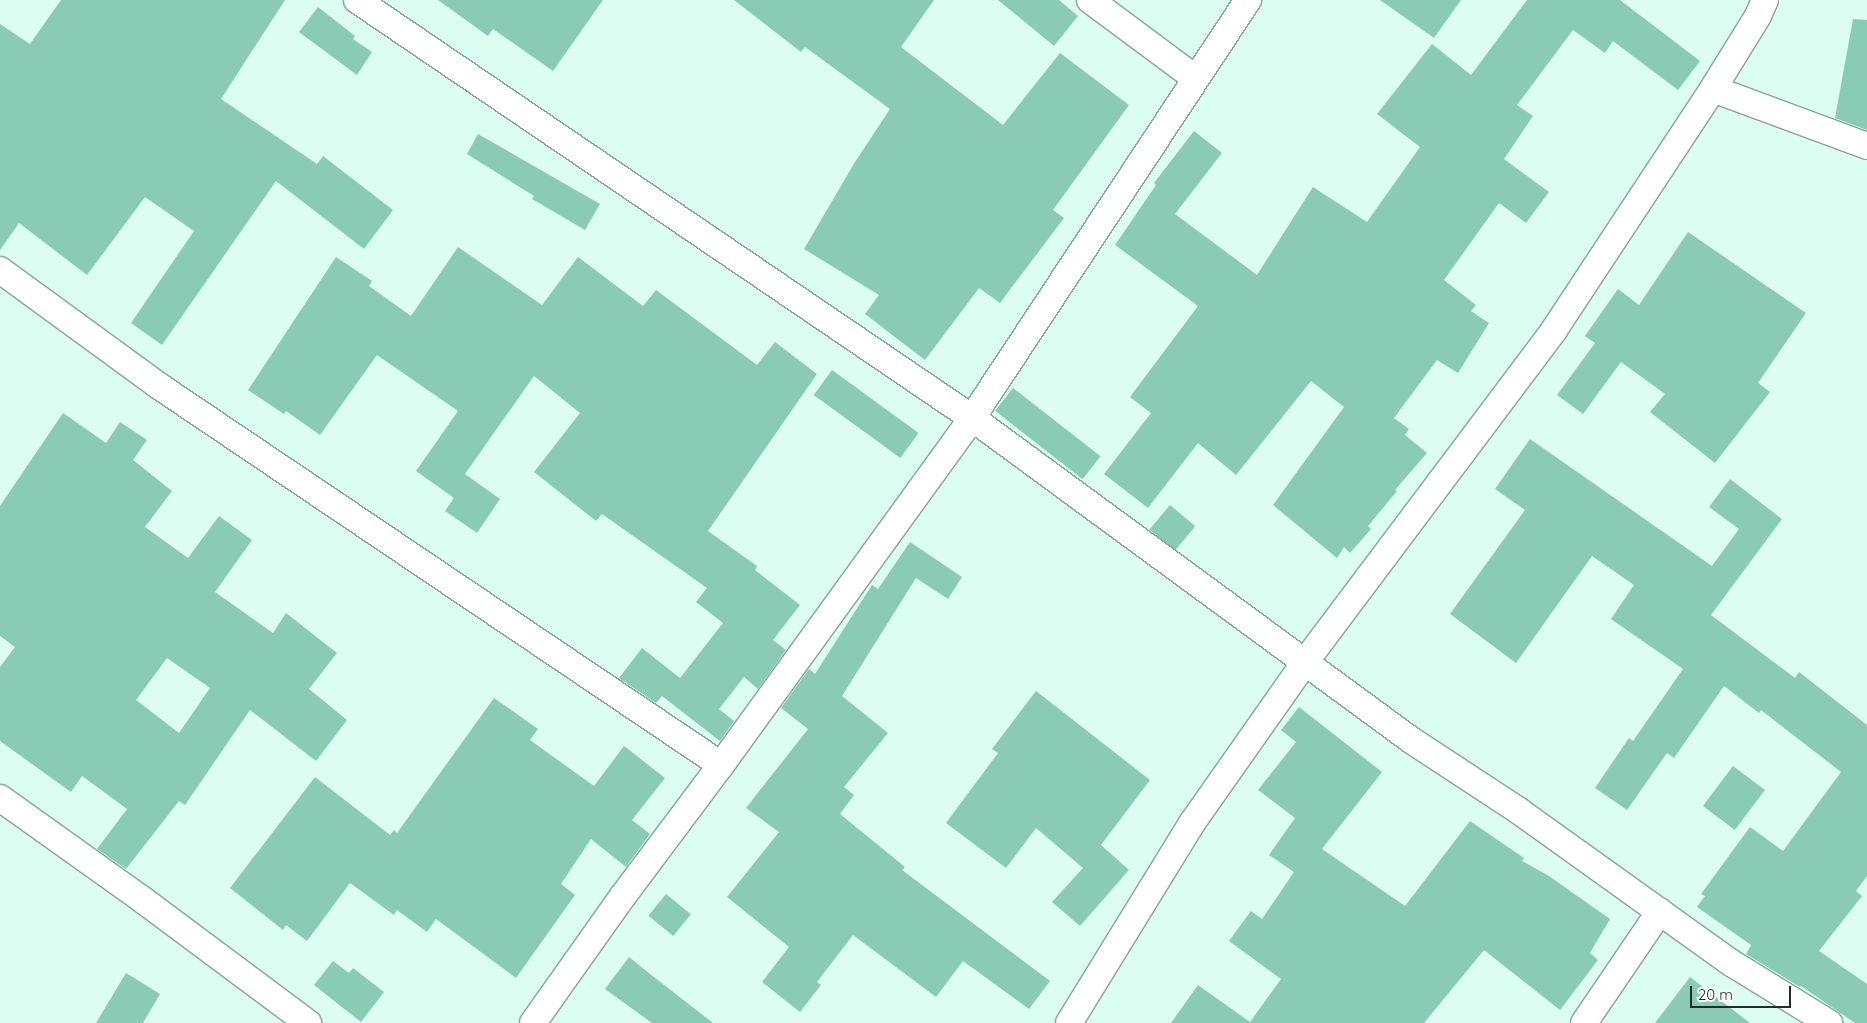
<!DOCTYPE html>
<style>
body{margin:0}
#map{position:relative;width:1867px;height:1023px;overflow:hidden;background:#dcfdf1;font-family:Quicksand,sans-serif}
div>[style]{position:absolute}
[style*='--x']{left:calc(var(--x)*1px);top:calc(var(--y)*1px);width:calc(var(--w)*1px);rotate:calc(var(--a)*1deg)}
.building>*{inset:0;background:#8acbb5;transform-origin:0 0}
.roads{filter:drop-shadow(1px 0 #87a59a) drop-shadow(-1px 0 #87a59a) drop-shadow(0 1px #87a59a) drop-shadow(0 -1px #87a59a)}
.minor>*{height:26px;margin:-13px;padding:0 13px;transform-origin:13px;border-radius:13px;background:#fff}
span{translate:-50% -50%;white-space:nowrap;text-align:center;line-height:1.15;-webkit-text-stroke:4.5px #fff;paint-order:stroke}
.scale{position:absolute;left:1690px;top:986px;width:101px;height:22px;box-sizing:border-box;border:2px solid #202d28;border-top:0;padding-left:6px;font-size:15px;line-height:18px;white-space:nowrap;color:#202d28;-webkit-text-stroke:4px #fff;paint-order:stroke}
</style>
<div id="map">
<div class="building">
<div style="clip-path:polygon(61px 0,285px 0,221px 99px,317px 164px,323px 156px,393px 210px,364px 249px,276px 181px,162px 345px,131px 323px,194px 231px,145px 197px,87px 275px,19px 223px,0 250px,0 24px,30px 44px)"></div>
<div style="clip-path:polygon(438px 0,603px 0,553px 71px,493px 29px,488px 36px)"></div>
<div style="clip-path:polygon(734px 0,934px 0,901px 47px,1003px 125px,1060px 53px,1129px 105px,1053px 210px,1064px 218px,1000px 303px,979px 288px,925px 360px,865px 314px,879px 295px,804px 249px,855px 162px,890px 109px,805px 47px,801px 52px)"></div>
<div style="clip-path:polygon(998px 0,1059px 0,1078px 16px,1054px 46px)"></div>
<div style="clip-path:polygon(1380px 0,1461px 0,1434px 38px)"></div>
<div style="clip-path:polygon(1527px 0,1620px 0,1700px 61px,1678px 90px,1613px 41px,1605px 53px,1573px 30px,1517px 105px,1533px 116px,1504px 159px,1549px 192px,1526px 223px,1499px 203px,1444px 280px,1476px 305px,1471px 311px,1489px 323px,1458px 373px,1437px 360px,1394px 418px,1409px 429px,1405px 435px,1427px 453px,1395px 490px,1397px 491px,1368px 526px,1371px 529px,1350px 553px,1344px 547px,1337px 558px,1273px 505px,1344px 407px,1311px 381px,1236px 475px,1198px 443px,1148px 508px,1104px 474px,1151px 413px,1130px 397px,1198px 306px,1115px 245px,1156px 185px,1154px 183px,1194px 131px,1222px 153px,1175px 214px,1257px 275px,1313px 187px,1367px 222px,1420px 147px,1377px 114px,1432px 44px,1471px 75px)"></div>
<div style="clip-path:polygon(318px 7px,355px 36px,353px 39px,372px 52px,357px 75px,299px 32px)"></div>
<div style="clip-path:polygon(1853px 19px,1867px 20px,1867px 130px,1835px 118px)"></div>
<div style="clip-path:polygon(478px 134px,600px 204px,585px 230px,532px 199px,534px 196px,467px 154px)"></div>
<div style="clip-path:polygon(1688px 232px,1806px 313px,1758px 383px,1770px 392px,1715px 463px,1650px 412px,1665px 394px,1621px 362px,1583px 414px,1557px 395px,1595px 343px,1585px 336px,1618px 289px,1639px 305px)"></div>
<div style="clip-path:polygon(458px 247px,542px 305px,578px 257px,643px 306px,656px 290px,757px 365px,775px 342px,817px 374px,708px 531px,757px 566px,755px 570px,800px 605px,773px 640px,786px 650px,758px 689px,744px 677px,719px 709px,734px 721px,720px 741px,662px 696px,656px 703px,619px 678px,642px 648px,680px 678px,723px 623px,696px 602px,707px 588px,602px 514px,596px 521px,534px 472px,580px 413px,534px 376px,465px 474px,500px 499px,477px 533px,445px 511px,454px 498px,416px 471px,458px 411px,377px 355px,320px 435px,286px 411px,284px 414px,248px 390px,336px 257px,372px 281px,369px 286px,411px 316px)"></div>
<div style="left:832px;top:370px;width:107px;height:31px;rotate:36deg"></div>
<div style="left:1013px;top:388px;width:111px;height:29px;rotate:38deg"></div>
<div style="clip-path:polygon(evenodd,63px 413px,106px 443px,120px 422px,147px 440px,133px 460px,172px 491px,145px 527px,188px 558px,219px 516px,252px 540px,215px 592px,273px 633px,286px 613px,337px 653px,309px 689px,347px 720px,316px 761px,250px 710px,185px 805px,179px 801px,126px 869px,97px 849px,127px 809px,82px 776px,71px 792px,0 741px,0 667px,15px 647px,0 636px,0 506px,63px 413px,167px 658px,210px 688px,179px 733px,136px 700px,167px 658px)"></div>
<div style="clip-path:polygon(1530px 439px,1712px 566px,1739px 529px,1709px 507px,1730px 479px,1782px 519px,1711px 615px,1795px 678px,1799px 672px,1867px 725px,1867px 876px,1856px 891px,1862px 896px,1819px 951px,1867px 984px,1867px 1023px,1855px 1023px,1801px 986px,1800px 987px,1746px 954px,1751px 945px,1697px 907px,1705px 896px,1701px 894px,1750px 827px,1783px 851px,1841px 772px,1761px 710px,1759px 713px,1724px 686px,1674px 758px,1667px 753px,1627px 810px,1595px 788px,1629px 738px,1633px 741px,1683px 669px,1611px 619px,1634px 585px,1592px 556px,1516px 663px,1450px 614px,1525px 510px,1495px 489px)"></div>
<div style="left:1170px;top:505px;width:33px;height:32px;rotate:40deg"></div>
<div style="clip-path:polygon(910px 542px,962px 577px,948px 599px,916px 578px,842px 696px,888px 733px,844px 787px,854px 795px,840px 814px,905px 867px,902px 870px,1050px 981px,1029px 1009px,963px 961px,936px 997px,853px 935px,817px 982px,821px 985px,800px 1012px,762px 982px,789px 947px,727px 897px,779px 832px,746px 808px,808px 729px,781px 708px,809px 669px,815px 674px,872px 585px,878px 589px)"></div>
<div style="clip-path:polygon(1036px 691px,1150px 780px,1101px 845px,1129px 870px,1080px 926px,1052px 902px,1083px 868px,1036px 828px,1006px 868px,946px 823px,998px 753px,992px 749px)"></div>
<div style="clip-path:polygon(494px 698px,538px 729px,530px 740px,594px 786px,624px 746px,665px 778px,632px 820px,650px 834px,626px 867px,591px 839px,561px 884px,575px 895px,516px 978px,436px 919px,427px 932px,397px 910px,394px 915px,350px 883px,307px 941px,286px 925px,283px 930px,230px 888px,315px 777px,390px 835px,394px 830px,397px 833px)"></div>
<div style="clip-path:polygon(1299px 707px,1382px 772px,1322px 849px,1405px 906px,1470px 821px,1524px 858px,1522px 861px,1549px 876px,1610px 919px,1590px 953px,1598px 960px,1560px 1010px,1484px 950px,1424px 1023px,1171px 1023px,1198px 985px,1250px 1022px,1281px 979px,1229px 941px,1251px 911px,1262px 919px,1294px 872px,1269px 855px,1295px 818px,1258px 790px,1296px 742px,1281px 730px)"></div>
<div style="left:1733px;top:766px;width:40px;height:50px;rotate:37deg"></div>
<div style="left:666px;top:894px;width:32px;height:28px;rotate:39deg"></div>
<div style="clip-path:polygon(629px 957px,650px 974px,713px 1023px,652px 1023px,605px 989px)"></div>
<div style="clip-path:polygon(333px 961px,349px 973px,353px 968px,384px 992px,361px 1022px,314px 985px)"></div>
<div style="clip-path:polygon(126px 973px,160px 994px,143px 1023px,96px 1023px)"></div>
<div style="clip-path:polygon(1690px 977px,1750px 1023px,1655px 1023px)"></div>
</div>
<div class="roads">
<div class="minor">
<div style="--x:357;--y:0;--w:744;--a:34.2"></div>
<div style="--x:972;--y:418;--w:544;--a:36.26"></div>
<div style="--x:1411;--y:740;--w:129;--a:33.3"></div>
<div style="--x:1519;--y:811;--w:263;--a:35.6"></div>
<div style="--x:1733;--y:964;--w:113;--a:31.6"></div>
<div style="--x:1090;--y:0;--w:131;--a:36.6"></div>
<div style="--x:1765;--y:0;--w:17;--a:114"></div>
<div style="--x:1758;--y:16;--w:86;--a:121.7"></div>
<div style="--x:1713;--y:89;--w:164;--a:20.3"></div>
<div style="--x:0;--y:270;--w:197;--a:36.1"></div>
<div style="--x:159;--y:386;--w:678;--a:33.99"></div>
<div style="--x:0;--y:798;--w:176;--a:35.5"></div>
<div style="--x:143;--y:900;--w:206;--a:36.7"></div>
<div style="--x:533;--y:1023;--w:156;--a:-54.7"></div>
<div style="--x:623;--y:896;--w:164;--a:-53.2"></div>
<div style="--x:721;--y:765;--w:428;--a:-54.1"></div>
<div style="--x:972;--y:418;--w:501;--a:-56.56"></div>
<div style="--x:1069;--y:1023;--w:235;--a:-58.4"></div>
<div style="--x:1192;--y:823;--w:197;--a:-54.9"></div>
<div style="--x:1305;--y:662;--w:415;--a:-53.1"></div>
<div style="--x:1554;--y:330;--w:289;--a:-56.6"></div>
<div style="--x:1584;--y:1023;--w:135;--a:-55.8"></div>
</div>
</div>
<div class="scale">20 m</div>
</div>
